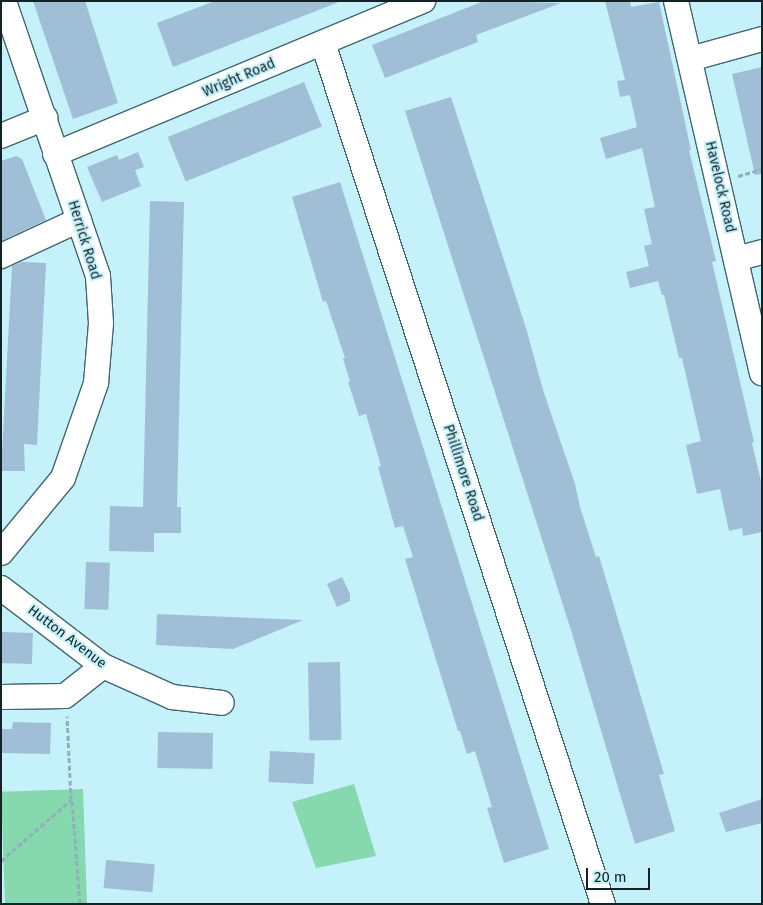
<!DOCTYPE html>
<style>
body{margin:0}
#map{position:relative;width:763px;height:905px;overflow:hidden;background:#c5f1fb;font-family:"Fira Sans",sans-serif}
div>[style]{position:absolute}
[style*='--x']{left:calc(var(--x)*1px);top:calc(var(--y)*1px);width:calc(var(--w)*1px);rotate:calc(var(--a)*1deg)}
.green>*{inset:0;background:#86d9ae;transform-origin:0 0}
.building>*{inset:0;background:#a0bfd6;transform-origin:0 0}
.path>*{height:3px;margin-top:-1.5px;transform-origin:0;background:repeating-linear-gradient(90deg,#8eb1ba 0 5px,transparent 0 7.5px)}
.roads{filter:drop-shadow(1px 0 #406771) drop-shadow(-1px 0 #406771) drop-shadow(0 1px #406771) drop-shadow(0 -1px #406771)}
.minor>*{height:24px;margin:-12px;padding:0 12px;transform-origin:12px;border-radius:12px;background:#fff}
span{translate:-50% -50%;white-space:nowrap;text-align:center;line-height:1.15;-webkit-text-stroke:4px #c5f1fb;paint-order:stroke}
.street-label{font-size:14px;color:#122327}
.frame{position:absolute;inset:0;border:2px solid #122327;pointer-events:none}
.scale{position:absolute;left:586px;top:868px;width:64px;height:22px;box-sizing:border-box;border:2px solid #122327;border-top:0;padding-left:6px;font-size:15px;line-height:18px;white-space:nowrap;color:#122327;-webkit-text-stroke:4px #c5f1fb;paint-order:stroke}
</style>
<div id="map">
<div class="green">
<div style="clip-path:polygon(354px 784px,376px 856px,316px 868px,292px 802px)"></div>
<div style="left:83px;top:789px;width:115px;height:82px;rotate:88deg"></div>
</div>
<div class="building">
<div style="clip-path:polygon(33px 1px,85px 1px,118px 103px,73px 119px)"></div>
<div style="clip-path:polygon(215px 1px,339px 1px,339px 2px,173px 67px,157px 23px)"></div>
<div style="clip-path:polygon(484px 1px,561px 3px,476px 35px,478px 42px,385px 78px,372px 45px)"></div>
<div style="clip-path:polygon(605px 1px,630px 1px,631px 7px,659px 2px,691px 150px,689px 150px,716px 261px,712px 262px,754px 442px,752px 443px,762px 486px,762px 532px,743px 536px,742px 528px,729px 531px,720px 489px,697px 494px,686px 445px,701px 441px,682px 358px,679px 358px,664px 295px,662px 295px,658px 281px,630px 288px,626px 272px,649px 266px,644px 246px,652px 244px,644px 209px,655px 207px,642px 148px,606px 159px,600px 138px,637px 127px,630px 95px,620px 97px,617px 81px,625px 80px)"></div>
<div style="clip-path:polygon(762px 67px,762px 174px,755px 175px,732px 74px)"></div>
<div style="left:304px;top:82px;width:48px;height:147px;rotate:68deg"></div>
<div style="clip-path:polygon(451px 97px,526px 328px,543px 390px,575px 484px,580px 507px,596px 557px,599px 556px,664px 774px,659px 775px,675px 831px,635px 844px,570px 627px,405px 111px)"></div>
<div style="clip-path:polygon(138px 152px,144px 167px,135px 170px,141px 186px,102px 202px,87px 167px,117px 155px,119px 160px)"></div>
<div style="clip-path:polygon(16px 156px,22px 159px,46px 220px,1px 241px,1px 161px)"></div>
<div style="clip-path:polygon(340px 182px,549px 849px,504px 863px,487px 808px,492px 807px,475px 751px,467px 754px,460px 731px,458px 731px,405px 559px,413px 557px,403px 526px,395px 528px,378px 467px,381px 466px,366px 414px,359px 416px,348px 382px,350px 381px,343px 359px,345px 358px,326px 301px,323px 302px,292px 197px)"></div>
<div style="clip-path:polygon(150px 201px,184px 202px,177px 507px,181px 507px,181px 533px,154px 533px,154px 552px,109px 551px,110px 506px,143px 507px)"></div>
<div style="clip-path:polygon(22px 262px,46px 263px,37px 445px,24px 444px,25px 471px,1px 471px,12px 266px)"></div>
<div style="left:86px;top:562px;width:24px;height:47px;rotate:2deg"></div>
<div style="clip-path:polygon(342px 577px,350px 594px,350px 601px,337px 607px,327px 584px)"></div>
<div style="clip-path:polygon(157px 614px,303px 620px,233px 649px,156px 645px)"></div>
<div style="left:1px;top:632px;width:32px;height:31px;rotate:2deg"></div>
<div style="left:340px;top:662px;width:78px;height:32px;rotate:89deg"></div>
<div style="clip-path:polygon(13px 722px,51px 723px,50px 754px,1px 753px,1px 729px,12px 729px)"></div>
<div style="left:158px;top:732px;width:55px;height:36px;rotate:1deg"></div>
<div style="left:270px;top:751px;width:45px;height:31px;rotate:3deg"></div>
<div style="clip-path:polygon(762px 799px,762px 823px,726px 832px,719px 813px)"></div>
<div style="left:106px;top:860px;width:49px;height:28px;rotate:5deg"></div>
</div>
<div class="path">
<div style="--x:738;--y:176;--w:25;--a:-16"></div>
<div style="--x:72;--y:801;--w:103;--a:85.6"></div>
<div style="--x:1;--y:861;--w:93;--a:-41.1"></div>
<div style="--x:71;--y:800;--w:84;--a:-92.7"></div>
</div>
<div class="roads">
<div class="minor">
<div style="--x:676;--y:1;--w:382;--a:77"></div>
<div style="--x:323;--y:43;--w:905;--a:71.99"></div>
<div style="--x:690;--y:59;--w:75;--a:-15.5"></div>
<div style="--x:1;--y:136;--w:48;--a:-22.2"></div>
<div style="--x:55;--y:154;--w:399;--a:-22.6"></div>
<div style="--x:1;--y:256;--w:86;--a:-24.8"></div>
<div style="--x:736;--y:259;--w:27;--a:-15"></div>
<div style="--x:1;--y:553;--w:97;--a:-50.4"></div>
<div style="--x:63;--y:478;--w:101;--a:-70.8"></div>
<div style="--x:96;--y:383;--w:60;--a:-85.2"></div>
<div style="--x:101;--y:323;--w:47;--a:-93.7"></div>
<div style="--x:98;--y:276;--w:291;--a:-108.9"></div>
<div style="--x:1;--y:588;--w:128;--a:37.4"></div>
<div style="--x:103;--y:666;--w:76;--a:24.2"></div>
<div style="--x:172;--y:697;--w:50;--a:6.8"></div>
<div style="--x:1;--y:697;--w:64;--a:-0.9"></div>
<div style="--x:65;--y:696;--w:48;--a:-38.3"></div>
</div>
</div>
<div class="street-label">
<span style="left:239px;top:78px;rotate:-23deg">Wright Road</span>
<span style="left:720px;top:187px;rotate:77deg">Havelock Road</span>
<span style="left:84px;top:240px;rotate:73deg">Herrick Road</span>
<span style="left:463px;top:473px;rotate:72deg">Phillimore Road</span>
<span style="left:67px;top:637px;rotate:37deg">Hutton Avenue</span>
</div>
<div class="frame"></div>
<div class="scale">20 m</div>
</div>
